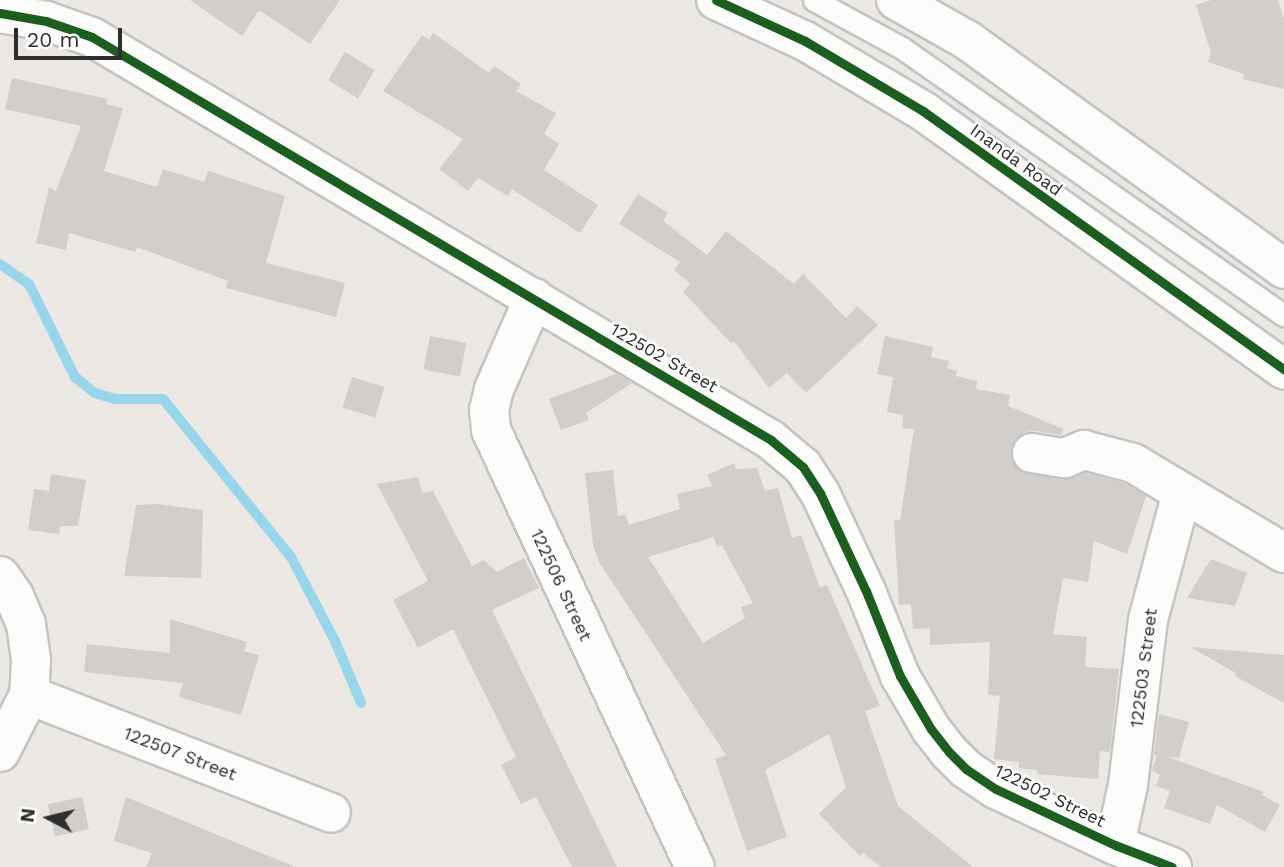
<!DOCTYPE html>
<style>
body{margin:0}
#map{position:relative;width:1284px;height:867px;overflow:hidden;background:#ece8e4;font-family:"Work Sans",sans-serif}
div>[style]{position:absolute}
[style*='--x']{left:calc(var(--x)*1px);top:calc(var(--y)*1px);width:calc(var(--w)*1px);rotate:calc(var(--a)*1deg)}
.stream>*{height:10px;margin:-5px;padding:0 5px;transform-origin:5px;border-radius:5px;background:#99d6ec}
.building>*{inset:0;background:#d1cecb;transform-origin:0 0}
.roads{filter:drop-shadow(2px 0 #c5c4c5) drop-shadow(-2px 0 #c5c4c5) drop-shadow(0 2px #c5c4c5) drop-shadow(0 -2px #c5c4c5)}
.lane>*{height:21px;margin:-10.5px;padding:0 10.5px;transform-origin:10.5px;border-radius:10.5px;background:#fcfcfb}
.street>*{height:38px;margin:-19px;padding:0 19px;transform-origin:19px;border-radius:19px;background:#fcfcfb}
.secondary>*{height:38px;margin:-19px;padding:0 19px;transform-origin:19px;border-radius:19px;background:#fcfcfb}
.cycleway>*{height:9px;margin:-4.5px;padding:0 4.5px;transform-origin:4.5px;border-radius:4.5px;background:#1b5e20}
span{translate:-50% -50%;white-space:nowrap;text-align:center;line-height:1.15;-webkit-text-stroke:5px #fff;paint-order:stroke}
.street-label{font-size:18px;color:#2e2e2e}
.north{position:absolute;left:14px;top:783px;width:70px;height:70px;-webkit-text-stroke:5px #fff;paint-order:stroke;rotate:277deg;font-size:19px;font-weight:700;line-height:28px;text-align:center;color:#2e2e2e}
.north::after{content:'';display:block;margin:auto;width:24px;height:32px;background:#2e2e2e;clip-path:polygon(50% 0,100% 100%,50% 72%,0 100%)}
.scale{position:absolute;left:14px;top:28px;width:108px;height:32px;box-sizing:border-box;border:4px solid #2e2e2e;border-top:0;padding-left:9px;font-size:21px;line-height:24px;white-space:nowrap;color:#2e2e2e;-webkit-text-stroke:5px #fff;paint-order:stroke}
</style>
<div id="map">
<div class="stream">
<div style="--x:0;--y:264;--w:35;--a:35"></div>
<div style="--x:29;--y:284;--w:104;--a:63.7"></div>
<div style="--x:75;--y:377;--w:26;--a:39"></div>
<div style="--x:95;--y:393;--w:21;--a:17"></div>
<div style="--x:115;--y:399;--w:48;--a:0"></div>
<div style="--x:163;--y:399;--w:203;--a:51"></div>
<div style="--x:291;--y:557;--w:95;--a:62.4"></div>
<div style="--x:335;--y:641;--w:67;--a:67.2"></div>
</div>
<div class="building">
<div style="clip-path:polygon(190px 0,340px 0,310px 44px,259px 10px,242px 36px)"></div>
<div style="clip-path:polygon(1211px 0,1278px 0,1284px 19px,1284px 89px,1243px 79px,1244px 74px,1208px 62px,1211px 53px,1196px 5px)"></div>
<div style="clip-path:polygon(433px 33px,489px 73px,494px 66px,521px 84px,516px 91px,556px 113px,544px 134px,559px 144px,544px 170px,598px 205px,580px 233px,512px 189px,508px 196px,478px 178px,468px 191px,439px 169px,463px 139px,383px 91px,422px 35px,429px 40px)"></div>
<div style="left:345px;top:52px;width:35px;height:33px;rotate:31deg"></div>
<div style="clip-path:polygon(12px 78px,108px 99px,106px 104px,123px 108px,104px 171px,157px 187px,163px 169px,204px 182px,208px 171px,285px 196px,266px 263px,345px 283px,336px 317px,226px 288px,228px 281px,137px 247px,135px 252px,69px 233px,66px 250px,36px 243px,49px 187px,56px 191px,81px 126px,5px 109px)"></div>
<div style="clip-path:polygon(638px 194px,668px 213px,663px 221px,707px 255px,726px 231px,794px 284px,803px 274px,846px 318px,857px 306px,878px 325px,806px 393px,787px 373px,769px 388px,734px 341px,731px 343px,683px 292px,690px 283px,674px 270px,680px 262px,619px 224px)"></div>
<div style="left:430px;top:336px;width:37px;height:34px;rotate:11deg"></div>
<div style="clip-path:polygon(885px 336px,933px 347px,931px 357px,949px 361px,947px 368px,957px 371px,956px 376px,977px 381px,976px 389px,1010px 395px,1008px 406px,1063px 429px,1061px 435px,1035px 431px,1025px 432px,1015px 439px,1011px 449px,1011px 460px,1019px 470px,1062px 480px,1086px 473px,1124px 483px,1146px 496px,1127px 554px,1094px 541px,1088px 582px,1063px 578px,1053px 634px,1087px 637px,1085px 667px,1119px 669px,1110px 752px,1100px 751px,1098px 779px,1037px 774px,1037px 770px,1019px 768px,1019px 762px,994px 759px,1000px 696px,988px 695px,990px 642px,930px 645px,930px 628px,913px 629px,911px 604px,899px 605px,894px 520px,900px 520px,914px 429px,902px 428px,903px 415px,887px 412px,893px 377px,877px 374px)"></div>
<div style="clip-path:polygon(616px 374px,632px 383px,586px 413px,589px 420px,561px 430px,549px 399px)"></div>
<div style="left:352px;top:377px;width:34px;height:32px;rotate:17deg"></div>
<div style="clip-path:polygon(evenodd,734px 463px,736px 469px,757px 468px,765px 491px,778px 488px,792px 538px,801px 535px,820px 588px,827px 585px,880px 706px,865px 711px,898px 806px,973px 867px,881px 867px,863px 853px,860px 856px,819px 814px,846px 787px,829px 734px,765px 770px,787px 837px,747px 851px,715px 759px,726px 755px,599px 562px,593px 545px,585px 473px,613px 470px,618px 516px,625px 514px,629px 525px,680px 509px,677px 494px,712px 486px,707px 475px,734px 463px,714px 537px,717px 547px,722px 545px,753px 603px,741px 607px,745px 618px,703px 643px,648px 557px,714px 537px)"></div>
<div style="clip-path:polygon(51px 474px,86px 480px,78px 526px,60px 526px,59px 534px,28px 530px,34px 489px,49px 491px)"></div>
<div style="clip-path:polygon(418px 477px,422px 493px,433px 491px,472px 566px,484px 560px,497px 572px,524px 558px,539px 588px,492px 610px,617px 867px,572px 867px,536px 797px,521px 804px,501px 765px,516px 757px,453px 629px,418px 648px,393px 600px,428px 581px,377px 484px)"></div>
<div style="clip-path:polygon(157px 504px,203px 510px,201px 578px,124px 576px,136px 505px)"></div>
<div style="clip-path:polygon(1211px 559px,1247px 573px,1235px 606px,1187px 598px)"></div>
<div style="clip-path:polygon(170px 619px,247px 642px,244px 651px,259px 655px,241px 715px,179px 697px,183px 683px,84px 672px,87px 644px,170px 653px)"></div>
<div style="clip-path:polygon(1190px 647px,1284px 655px,1284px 703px,1235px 676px,1236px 673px)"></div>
<div style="clip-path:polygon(1159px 714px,1189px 722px,1179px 758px,1165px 756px,1264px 792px,1262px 795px,1280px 805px,1265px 832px,1217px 805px,1210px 824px,1164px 808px,1170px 791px,1156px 786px,1160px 775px,1152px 770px,1157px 756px,1154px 755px)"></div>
<div style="left:82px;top:797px;width:33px;height:35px;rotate:78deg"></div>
<div style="clip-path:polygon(126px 797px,293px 866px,293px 867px,146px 867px,152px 853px,114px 841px)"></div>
</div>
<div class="roads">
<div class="lane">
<div style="--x:814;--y:0;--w:100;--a:28.6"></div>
<div style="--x:902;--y:48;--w:466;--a:35"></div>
</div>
<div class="street">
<div style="--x:0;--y:13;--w:47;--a:9.9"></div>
<div style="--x:46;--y:21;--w:49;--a:19.2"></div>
<div style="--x:92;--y:37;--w:790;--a:30.69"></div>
<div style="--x:771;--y:440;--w:42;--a:40.2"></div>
<div style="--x:803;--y:467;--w:31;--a:57"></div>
<div style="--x:820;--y:493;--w:108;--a:64.9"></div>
<div style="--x:866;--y:591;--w:92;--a:68.2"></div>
<div style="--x:900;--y:676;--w:61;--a:59.7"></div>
<div style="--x:931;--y:729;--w:29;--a:52"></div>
<div style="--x:949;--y:752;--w:24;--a:45"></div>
<div style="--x:966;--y:769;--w:36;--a:34"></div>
<div style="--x:996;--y:789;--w:132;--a:25.2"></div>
<div style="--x:1115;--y:845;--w:61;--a:21.1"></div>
<div style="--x:534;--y:298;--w:99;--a:113.7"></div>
<div style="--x:494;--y:389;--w:22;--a:103"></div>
<div style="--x:489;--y:410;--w:20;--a:84"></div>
<div style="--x:491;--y:430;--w:482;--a:65"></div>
<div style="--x:1032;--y:453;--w:33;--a:9"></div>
<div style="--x:1065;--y:458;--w:21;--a:-23"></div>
<div style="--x:1084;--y:450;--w:51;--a:14.9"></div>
<div style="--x:1133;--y:463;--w:176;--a:30.8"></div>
<div style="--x:0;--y:576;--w:24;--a:55"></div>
<div style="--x:14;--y:596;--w:30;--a:67"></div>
<div style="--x:26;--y:624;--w:37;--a:82"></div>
<div style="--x:31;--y:661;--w:34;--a:93"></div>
<div style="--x:29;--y:695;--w:64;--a:117"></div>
<div style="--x:29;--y:695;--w:324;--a:21.3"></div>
<div style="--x:1115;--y:845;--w:61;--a:-77.8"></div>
<div style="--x:1128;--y:785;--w:166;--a:-83.1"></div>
<div style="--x:1148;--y:620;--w:132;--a:-75.1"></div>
</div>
<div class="secondary">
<div style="--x:716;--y:0;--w:98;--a:24.7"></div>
<div style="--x:805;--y:41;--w:137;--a:30.7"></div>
<div style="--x:923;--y:111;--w:444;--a:35.6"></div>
<div style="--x:896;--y:0;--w:81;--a:29.4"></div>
<div style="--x:967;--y:40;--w:391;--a:35.8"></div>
</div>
</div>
<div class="cycleway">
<div style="--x:716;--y:0;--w:98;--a:24.7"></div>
<div style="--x:805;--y:41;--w:137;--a:30.7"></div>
<div style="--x:923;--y:111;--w:444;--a:35.6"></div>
<div style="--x:0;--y:13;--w:47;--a:9.9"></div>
<div style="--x:46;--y:21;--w:49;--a:19.2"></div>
<div style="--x:92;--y:37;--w:790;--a:30.69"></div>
<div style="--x:771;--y:440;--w:42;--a:40.2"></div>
<div style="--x:803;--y:467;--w:31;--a:57"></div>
<div style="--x:820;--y:493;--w:108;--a:64.9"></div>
<div style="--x:866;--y:591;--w:92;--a:68.2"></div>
<div style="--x:900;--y:676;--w:61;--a:59.7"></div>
<div style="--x:931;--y:729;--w:29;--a:52"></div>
<div style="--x:949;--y:752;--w:24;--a:45"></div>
<div style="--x:966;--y:769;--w:36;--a:34"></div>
<div style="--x:996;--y:789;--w:132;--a:25.2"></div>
<div style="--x:1115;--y:845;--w:61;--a:21.1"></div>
</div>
<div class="street-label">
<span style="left:1016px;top:160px;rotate:36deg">Inanda Road</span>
<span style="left:664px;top:358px;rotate:30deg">122502 Street</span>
<span style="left:561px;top:585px;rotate:65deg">122506 Street</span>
<span style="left:1144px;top:668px;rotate:-83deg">122503 Street</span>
<span style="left:180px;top:754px;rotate:21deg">122507 Street</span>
<span style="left:1050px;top:796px;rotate:26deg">122502 Street</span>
</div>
<div class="north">N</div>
<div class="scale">20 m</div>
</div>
